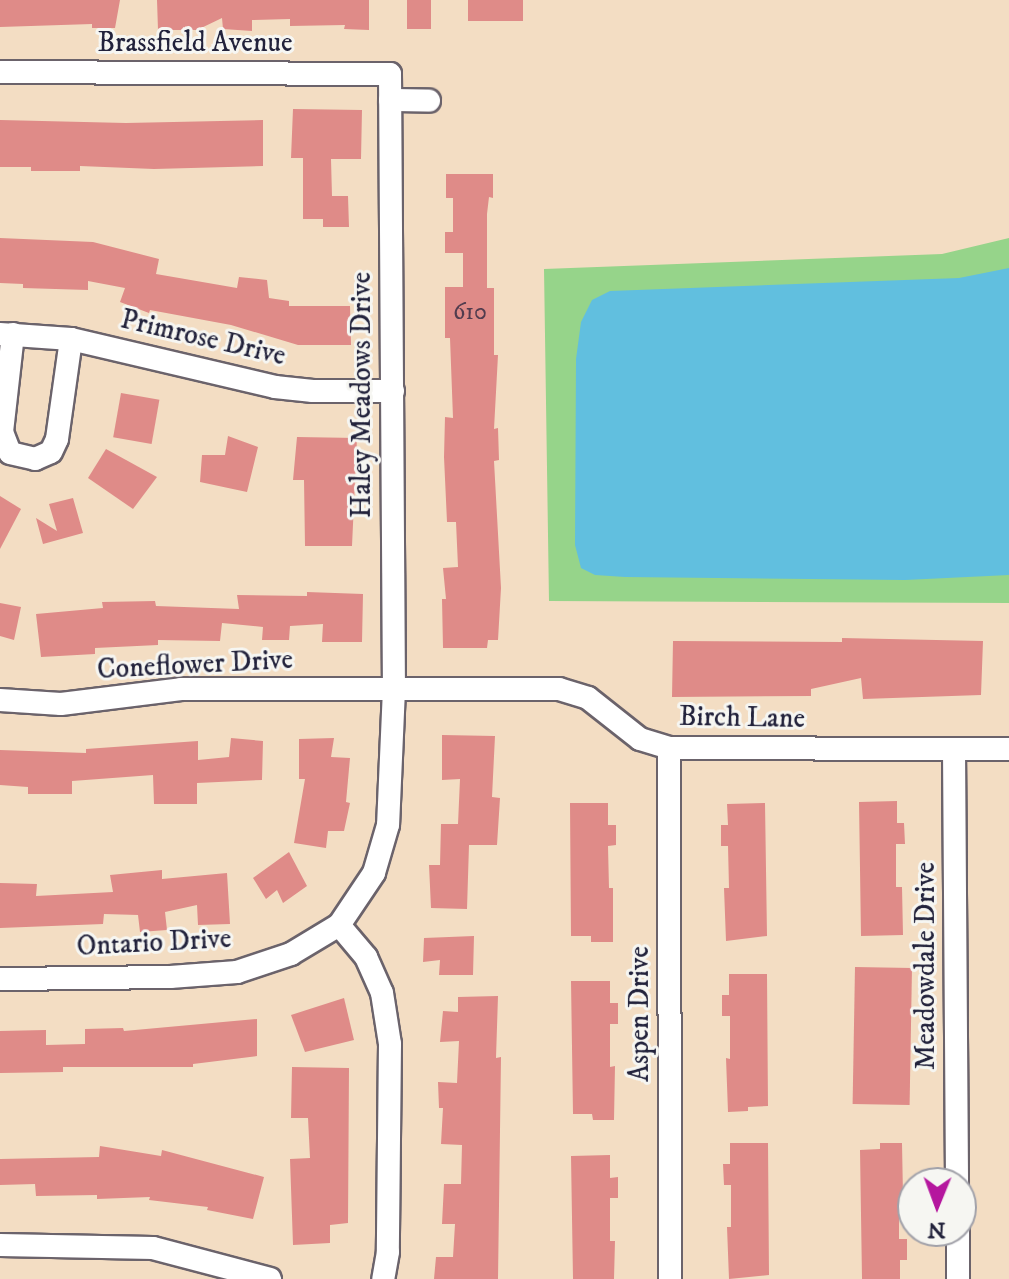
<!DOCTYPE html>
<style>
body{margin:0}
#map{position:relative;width:1009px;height:1279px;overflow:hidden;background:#f3ddc3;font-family:"IM FELL DW Pica",serif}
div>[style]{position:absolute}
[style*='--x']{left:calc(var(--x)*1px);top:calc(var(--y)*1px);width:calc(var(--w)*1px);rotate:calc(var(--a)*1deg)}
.green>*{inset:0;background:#96d48a}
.water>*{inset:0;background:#61bfdf}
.building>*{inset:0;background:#df8b88;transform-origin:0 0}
.roads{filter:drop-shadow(2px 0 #6b636b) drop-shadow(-2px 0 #6b636b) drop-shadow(0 2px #6b636b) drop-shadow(0 -2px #6b636b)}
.street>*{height:22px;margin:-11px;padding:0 11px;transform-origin:11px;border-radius:11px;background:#fff}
span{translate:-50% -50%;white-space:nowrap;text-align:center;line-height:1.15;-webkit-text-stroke:6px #f6f6f2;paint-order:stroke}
.number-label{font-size:24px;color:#513c4e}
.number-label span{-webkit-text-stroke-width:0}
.street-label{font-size:28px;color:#22223b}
.north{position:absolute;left:897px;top:1167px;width:80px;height:80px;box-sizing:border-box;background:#f6f6f2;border:2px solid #a1a1a9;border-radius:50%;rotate:181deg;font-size:22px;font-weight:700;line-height:32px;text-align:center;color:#22223b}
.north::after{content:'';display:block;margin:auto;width:28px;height:36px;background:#b5179e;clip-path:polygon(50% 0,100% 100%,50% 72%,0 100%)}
</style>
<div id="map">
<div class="green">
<div style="clip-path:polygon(1009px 238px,1009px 603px,549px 601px,544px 269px,942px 254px)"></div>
</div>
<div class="water">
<div style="clip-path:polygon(1009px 268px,1009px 575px,905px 580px,625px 577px,595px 575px,581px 568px,575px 545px,576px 359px,581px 322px,592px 300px,610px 291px,959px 278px)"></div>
</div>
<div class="building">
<div style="clip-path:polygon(0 0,120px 0,115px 28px,92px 28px,92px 24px,0 27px)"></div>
<div style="clip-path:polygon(157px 0,369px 0,369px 30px,344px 29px,345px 25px,290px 26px,290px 19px,252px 20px,252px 31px,223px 29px,222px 18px,197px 30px,158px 30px)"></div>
<div style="left:407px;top:0;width:24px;height:29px"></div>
<div style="left:468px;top:0;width:55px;height:21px"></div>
<div style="clip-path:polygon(293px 109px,362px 110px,361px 159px,331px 159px,332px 196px,348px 196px,349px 227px,323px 227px,323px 219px,303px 219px,303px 158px,291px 158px)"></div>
<div style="clip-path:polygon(0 120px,126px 123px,263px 120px,263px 166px,154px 169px,80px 166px,80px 171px,31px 171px,31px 167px,0 167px)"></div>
<div style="clip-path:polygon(446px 174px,493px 174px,493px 198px,489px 197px,487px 214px,487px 288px,494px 288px,494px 355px,498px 355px,494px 429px,498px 428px,499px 460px,494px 461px,501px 588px,498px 640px,488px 640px,487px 648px,443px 648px,442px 599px,446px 599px,443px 568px,458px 567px,456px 522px,447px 522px,444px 457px,445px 417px,453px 418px,450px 338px,445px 338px,445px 287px,463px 287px,463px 253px,445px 253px,445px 232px,453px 232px,453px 198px,446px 198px)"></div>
<div style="clip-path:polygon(0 238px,93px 242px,159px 259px,156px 274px,237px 288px,239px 277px,267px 280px,269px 298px,289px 301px,289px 306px,350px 306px,351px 345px,298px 345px,231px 325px,150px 310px,149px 313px,120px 302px,125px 288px,88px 281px,88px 290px,23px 288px,23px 284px,0 283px)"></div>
<div style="left:121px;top:393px;width:39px;height:45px;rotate:10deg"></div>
<div style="clip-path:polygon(228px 436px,258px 447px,247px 492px,200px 482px,202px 455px,225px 455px)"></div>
<div style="clip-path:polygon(297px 437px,357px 438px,352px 546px,305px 546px,304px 480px,293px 480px)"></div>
<div style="clip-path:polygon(106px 449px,157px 477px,133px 509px,88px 478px)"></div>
<div style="clip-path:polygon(0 496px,21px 509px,0 549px)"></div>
<div style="clip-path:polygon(73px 498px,83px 533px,43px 544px,36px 518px,57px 531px,49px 504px)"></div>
<div style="clip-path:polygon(307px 592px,363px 594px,362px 642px,322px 642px,323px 624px,290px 626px,289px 640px,262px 640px,263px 627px,222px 623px,220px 641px,158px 640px,158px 645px,95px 648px,95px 654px,41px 657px,36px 614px,103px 608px,102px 602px,155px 601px,156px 606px,239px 609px,237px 595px,307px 596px)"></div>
<div style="clip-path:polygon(0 603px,21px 607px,14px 640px,0 636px)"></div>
<div style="clip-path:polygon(842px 638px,983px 641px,981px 695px,863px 699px,861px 678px,811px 689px,811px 696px,672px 697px,673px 641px,842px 642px)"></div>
<div style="clip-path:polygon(442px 735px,495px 736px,492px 797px,500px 798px,497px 845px,469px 845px,467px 909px,431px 908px,429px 865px,440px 865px,441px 824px,458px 824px,460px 779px,442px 780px)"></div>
<div style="clip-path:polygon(231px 738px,263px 741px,262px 780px,197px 783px,197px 804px,154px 804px,153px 775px,72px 781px,72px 794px,28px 794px,28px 787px,0 785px,0 750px,86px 753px,86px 749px,198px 741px,198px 760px,229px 757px)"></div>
<div style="clip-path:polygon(334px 738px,331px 757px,350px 758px,346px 802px,350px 803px,344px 831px,328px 831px,326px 848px,294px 843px,305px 779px,299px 779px,299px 739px)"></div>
<div style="clip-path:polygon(897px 801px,897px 823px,904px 823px,905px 844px,896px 844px,896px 887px,902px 887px,903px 935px,861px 936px,859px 802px)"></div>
<div style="clip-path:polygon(570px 803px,608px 803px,608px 825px,616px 825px,616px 845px,608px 846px,609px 888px,613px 888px,613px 942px,591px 942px,591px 936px,571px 936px)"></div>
<div style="clip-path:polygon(765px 803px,767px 936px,726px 941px,724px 888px,729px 888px,728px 846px,721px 846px,721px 825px,728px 825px,727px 804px)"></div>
<div style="clip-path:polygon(289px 852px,307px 886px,283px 903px,277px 890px,266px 899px,253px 878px)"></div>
<div style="clip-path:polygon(162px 870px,162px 879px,227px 873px,230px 924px,198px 925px,197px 905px,165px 912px,167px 930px,140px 932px,138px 915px,104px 914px,103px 924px,0 928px,0 883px,37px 884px,36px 896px,113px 892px,110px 875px)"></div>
<div style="clip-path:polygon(474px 936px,473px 975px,439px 975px,440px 960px,423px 962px,424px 938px)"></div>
<div style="left:855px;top:967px;width:57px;height:137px;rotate:1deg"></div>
<div style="clip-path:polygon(729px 974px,767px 974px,768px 1106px,748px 1107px,748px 1111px,728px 1112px,726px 1058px,730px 1059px,730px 1016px,722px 1016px,722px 995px,729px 995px)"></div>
<div style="clip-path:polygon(571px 981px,610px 981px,610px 1003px,618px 1003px,618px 1024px,610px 1024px,610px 1067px,615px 1066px,614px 1120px,593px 1120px,592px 1114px,573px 1114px)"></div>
<div style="clip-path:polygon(498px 996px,496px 1058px,501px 1057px,498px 1279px,434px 1279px,436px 1257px,453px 1257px,455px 1224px,442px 1224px,444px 1184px,461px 1184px,462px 1145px,441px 1144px,443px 1108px,439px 1108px,438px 1082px,457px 1083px,459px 1041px,440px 1042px,443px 1011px,458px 1012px,458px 997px)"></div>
<div style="clip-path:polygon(344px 998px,354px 1040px,305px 1052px,291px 1015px)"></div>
<div style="clip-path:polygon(257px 1019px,257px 1056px,193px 1064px,193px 1067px,63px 1067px,63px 1072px,0 1073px,0 1031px,46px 1030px,46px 1045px,85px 1044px,85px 1029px,123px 1028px,124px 1031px)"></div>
<div style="clip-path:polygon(292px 1067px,349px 1068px,348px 1223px,330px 1225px,330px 1243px,293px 1245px,290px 1159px,310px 1158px,308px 1118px,291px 1118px)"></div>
<div style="clip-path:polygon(730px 1143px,768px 1143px,769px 1275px,729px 1279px,727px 1227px,731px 1227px,731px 1185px,724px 1185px,723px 1164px,730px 1164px)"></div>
<div style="clip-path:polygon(880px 1143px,902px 1143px,903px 1196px,899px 1197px,899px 1239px,907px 1239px,907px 1260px,900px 1260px,900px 1279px,862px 1279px,860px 1150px,880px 1149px)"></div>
<div style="clip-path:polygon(100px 1146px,161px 1156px,162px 1150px,264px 1177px,253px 1219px,207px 1210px,208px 1207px,149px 1200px,150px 1197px,97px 1199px,97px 1195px,36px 1196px,35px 1184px,0 1185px,0 1159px,99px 1157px)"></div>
<div style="clip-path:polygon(610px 1155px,610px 1178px,618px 1177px,618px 1198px,610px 1198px,610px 1241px,615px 1241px,614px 1279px,573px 1279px,571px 1156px)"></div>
</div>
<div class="roads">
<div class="street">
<div style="--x:0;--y:72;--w:390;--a:0.3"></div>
<div style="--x:390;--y:74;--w:615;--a:89.63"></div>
<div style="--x:394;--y:689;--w:136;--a:92.5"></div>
<div style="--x:388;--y:825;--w:50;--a:106.3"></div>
<div style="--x:374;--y:873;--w:63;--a:123.9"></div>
<div style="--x:339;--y:925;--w:56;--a:148.9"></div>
<div style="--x:291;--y:954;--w:57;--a:161.6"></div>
<div style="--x:237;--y:972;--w:67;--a:175.7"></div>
<div style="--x:170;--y:977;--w:170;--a:179.3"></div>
<div style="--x:390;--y:100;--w:39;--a:1"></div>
<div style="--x:0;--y:334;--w:71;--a:4"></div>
<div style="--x:71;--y:339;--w:210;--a:13.2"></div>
<div style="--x:275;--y:387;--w:38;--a:6"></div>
<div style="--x:313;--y:391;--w:80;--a:0"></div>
<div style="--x:13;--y:334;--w:99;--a:96.4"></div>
<div style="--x:2;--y:432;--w:22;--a:69"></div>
<div style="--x:10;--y:453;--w:26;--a:13"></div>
<div style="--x:35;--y:459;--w:17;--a:-24"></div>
<div style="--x:51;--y:452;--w:14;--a:-65"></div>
<div style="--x:57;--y:439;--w:101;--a:-82"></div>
<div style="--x:0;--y:700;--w:61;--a:3.8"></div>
<div style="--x:61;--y:704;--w:121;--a:-7.1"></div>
<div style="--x:181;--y:689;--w:378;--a:0"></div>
<div style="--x:559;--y:689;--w:30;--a:17"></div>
<div style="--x:588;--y:698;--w:66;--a:38.3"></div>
<div style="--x:640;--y:739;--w:30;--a:17"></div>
<div style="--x:669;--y:748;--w:340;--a:0.2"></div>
<div style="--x:669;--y:748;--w:531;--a:89.89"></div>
<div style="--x:954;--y:749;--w:434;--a:89.6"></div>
<div style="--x:339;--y:925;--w:42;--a:49.8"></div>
<div style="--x:366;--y:957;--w:39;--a:66"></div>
<div style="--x:382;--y:993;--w:52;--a:81.1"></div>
<div style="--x:390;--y:1044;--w:208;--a:90.6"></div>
<div style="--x:388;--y:1252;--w:27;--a:100"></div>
<div style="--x:958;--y:1231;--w:48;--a:90"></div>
<div style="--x:0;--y:1245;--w:153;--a:1.1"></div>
<div style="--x:153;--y:1248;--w:121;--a:14.8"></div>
</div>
</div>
<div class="number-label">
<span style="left:470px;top:313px">610</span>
</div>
<div class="street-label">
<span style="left:195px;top:43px">Brassfield Avenue</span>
<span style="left:203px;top:338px;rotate:13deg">Primrose Drive</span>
<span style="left:362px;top:395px;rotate:-90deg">Haley Meadows Drive</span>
<span style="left:195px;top:665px;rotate:-3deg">Coneflower Drive</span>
<span style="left:742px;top:718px;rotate:1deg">Birch Lane</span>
<span style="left:154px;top:943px;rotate:-3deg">Ontario Drive</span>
<span style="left:926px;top:966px;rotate:-90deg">Meadowdale Drive</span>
<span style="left:640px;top:1014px;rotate:-90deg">Aspen Drive</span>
</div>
<div class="north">N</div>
</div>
